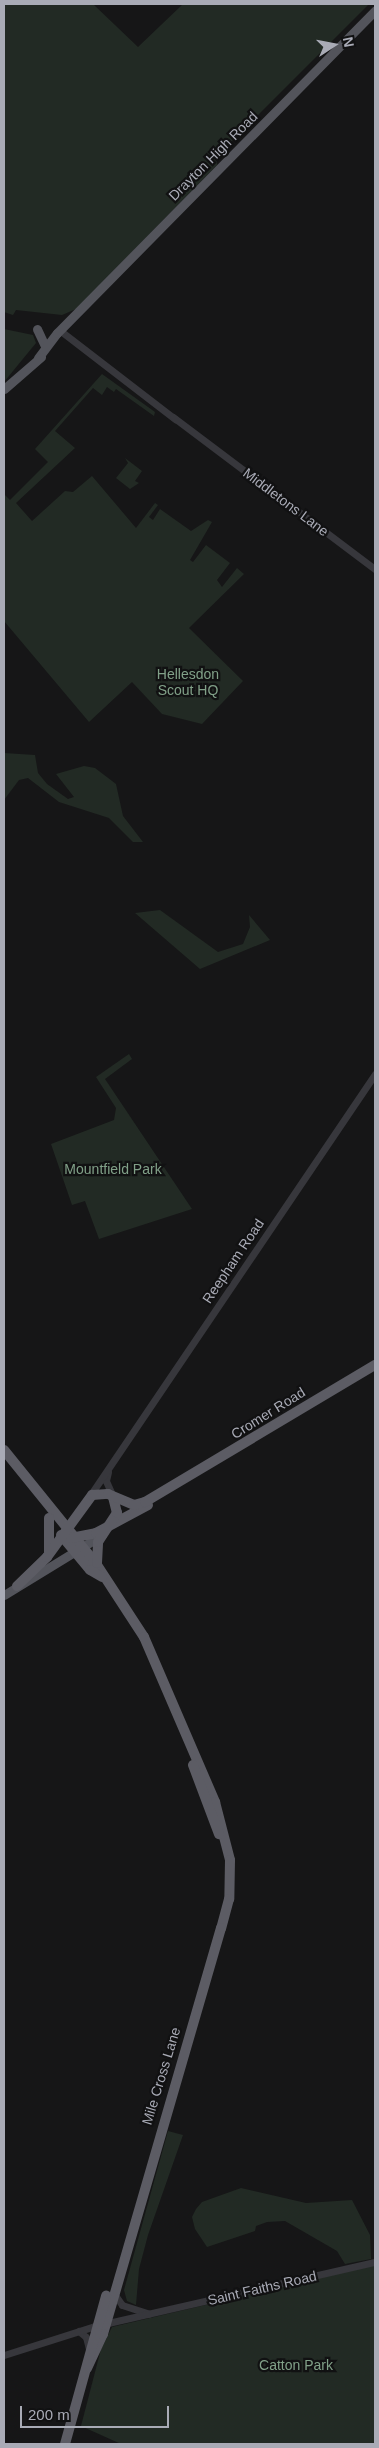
<!DOCTYPE html>
<style>
body{margin:0}
#map{position:relative;width:379px;height:2448px;overflow:hidden;background:#161617;font-family:Helvetica,sans-serif}
div>[style]{position:absolute}
[style*='--x']{left:calc(var(--x)*1px);top:calc(var(--y)*1px);width:calc(var(--w)*1px);rotate:calc(var(--a)*1deg)}
.green>*{inset:0;background:#222a24}
.tertiary>*{height:7px;margin:-3.5px;padding:0 3.5px;transform-origin:3.5px;border-radius:3.5px;background:#37373c}
.primary>*{height:9px;margin:-4.5px;padding:0 4.5px;transform-origin:4.5px;border-radius:4.5px;background:#53545b}
.trunk>*{height:10px;margin:-5px;padding:0 5px;transform-origin:5px;border-radius:5px;background:#5c5c64}
span{translate:-50% -50%;white-space:nowrap;text-align:center;line-height:1.15;-webkit-text-stroke:4.5px #111112;paint-order:stroke}
.street-label{font-size:14px;color:#a9abb6}
.park-label{font-size:14px;color:#81a088}
.frame{position:absolute;inset:0;border:5px solid #a9abb6;pointer-events:none}
.north{position:absolute;left:309px;top:20px;width:50px;height:50px;-webkit-text-stroke:4px #111112;paint-order:stroke;rotate:79deg;font-size:14px;font-weight:700;line-height:20px;text-align:center;color:#a9abb6}
.north::after{content:'';display:block;margin:auto;width:18px;height:22px;background:#a9abb6;clip-path:polygon(50% 0,100% 100%,50% 72%,0 100%)}
.scale{position:absolute;left:20px;top:2406px;width:149px;height:22px;box-sizing:border-box;border:2px solid #a9abb6;border-top:0;padding-left:6px;font-size:15px;line-height:18px;white-space:nowrap;color:#a9abb6;-webkit-text-stroke:4px #111112;paint-order:stroke}
</style>
<div id="map">
<div class="green">
<div style="clip-path:polygon(4px 4px,93px 4px,138px 47px,183px 4px,369px 4px,217px 156px,217px 165px,76px 309px,62px 315px,16px 310px,13px 315px,4px 312px)"></div>
<div style="clip-path:polygon(4px 329px,33px 335px,36px 343px,4px 382px)"></div>
<div style="clip-path:polygon(102px 374px,155px 412px,154px 416px,116px 389px,114px 392px,107px 387px,102px 395px,93px 388px,55px 431px,75px 448px,16px 503px,32px 521px,65px 491px,73px 492px,92px 476px,136px 528px,155px 503px,158px 505px,149px 517px,153px 520px,160px 509px,191px 531px,208px 520px,212px 522px,190px 560px,193px 562px,206px 545px,230px 563px,217px 580px,222px 587px,237px 568px,244px 574px,189px 628px,243px 681px,202px 724px,162px 714px,132px 682px,89px 722px,4px 621px,4px 494px,10px 500px,48px 462px,35px 449px)"></div>
<div style="clip-path:polygon(125px 458px,142px 471px,135px 481px,139px 483px,130px 489px,116px 478px,128px 463px)"></div>
<div style="clip-path:polygon(4px 753px,35px 755px,38px 773px,47px 784px,68px 799px,74px 797px,56px 774px,84px 766px,95px 768px,116px 784px,123px 816px,143px 842px,133px 842px,109px 818px,59px 802px,28px 778px,19px 780px,4px 800px)"></div>
<div style="clip-path:polygon(160px 910px,218px 952px,243px 944px,250px 927px,249px 915px,270px 940px,200px 969px,135px 913px)"></div>
<div style="clip-path:polygon(129px 1054px,132px 1059px,105px 1079px,192px 1209px,99px 1239px,85px 1201px,72px 1205px,51px 1144px,114px 1120px,116px 1108px,96px 1077px)"></div>
<div style="clip-path:polygon(168px 2131px,183px 2135px,148px 2235px,139px 2269px,136px 2305px,127px 2301px,124px 2290px)"></div>
<div style="clip-path:polygon(241px 2188px,306px 2203px,352px 2200px,370px 2235px,371px 2259px,345px 2264px,337px 2251px,285px 2221px,267px 2222px,256px 2226px,255px 2231px,207px 2247px,195px 2229px,192px 2217px,196px 2209px,202px 2202px)"></div>
<div style="clip-path:polygon(375px 2265px,375px 2444px,121px 2444px,81px 2426px,101px 2349px,112px 2327px)"></div>
</div>
<div class="tertiary">
<div style="--x:62;--y:332;--w:143;--a:37.6"></div>
<div style="--x:173;--y:417;--w:253;--a:37"></div>
<div style="--x:108;--y:1472;--w:9;--a:103"></div>
<div style="--x:106;--y:1481;--w:17;--a:66"></div>
<div style="--x:89;--y:1497;--w:511;--a:-55.94"></div>
<div style="--x:115;--y:2295;--w:12;--a:55"></div>
<div style="--x:122;--y:2305;--w:28;--a:18"></div>
<div style="--x:79;--y:2331;--w:9;--a:41"></div>
<div style="--x:86;--y:2337;--w:12;--a:76"></div>
<div style="--x:4;--y:2355;--w:96;--a:-17.7"></div>
<div style="--x:95;--y:2326;--w:287;--a:-12.9"></div>
</div>
<div class="primary">
<div style="--x:37;--y:329;--w:19;--a:65"></div>
<div style="--x:38;--y:358;--w:31;--a:-53"></div>
<div style="--x:57;--y:333;--w:453;--a:-45.4"></div>
<div style="--x:4;--y:389;--w:49;--a:-40.9"></div>
<div style="--x:4;--y:1595;--w:115;--a:-31.5"></div>
</div>
<div class="trunk">
<div style="--x:4;--y:1450;--w:148;--a:51"></div>
<div style="--x:97;--y:1565;--w:86;--a:56.9"></div>
<div style="--x:144;--y:1637;--w:180;--a:66.7"></div>
<div style="--x:215;--y:1802;--w:60;--a:75.5"></div>
<div style="--x:230;--y:1860;--w:39;--a:91"></div>
<div style="--x:229;--y:1899;--w:30;--a:105"></div>
<div style="--x:221;--y:1928;--w:423;--a:106.2"></div>
<div style="--x:103;--y:2334;--w:38;--a:115"></div>
<div style="--x:49;--y:1518;--w:34;--a:90"></div>
<div style="--x:61;--y:1535;--w:45;--a:50.4"></div>
<div style="--x:90;--y:1570;--w:14;--a:30"></div>
<div style="--x:71;--y:1538;--w:25;--a:-11"></div>
<div style="--x:96;--y:1533;--w:59;--a:-28.3"></div>
<div style="--x:97;--y:1563;--w:21;--a:-87"></div>
<div style="--x:98;--y:1542;--w:35;--a:-57"></div>
<div style="--x:117;--y:1513;--w:16;--a:-104"></div>
<div style="--x:17;--y:1586;--w:42;--a:-44"></div>
<div style="--x:47;--y:1557;--w:77;--a:-54"></div>
<div style="--x:92;--y:1495;--w:16;--a:-4"></div>
<div style="--x:108;--y:1494;--w:28;--a:23"></div>
<div style="--x:134;--y:1505;--w:11;--a:-15"></div>
<div style="--x:145;--y:1502;--w:268;--a:-30.8"></div>
<div style="--x:193;--y:1765;--w:74;--a:69.4"></div>
<div style="--x:65;--y:2444;--w:154;--a:-74.5"></div>
</div>
<div class="street-label">
<span style="left:213px;top:156px;rotate:-45deg">Drayton High Road</span>
<span style="left:286px;top:502px;rotate:37deg">Middletons Lane</span>
<span style="left:233px;top:1261px;rotate:-56deg">Reepham Road</span>
<span style="left:268px;top:1413px;rotate:-32deg">Cromer Road</span>
<span style="left:161px;top:2076px;rotate:-73deg">Mile Cross Lane</span>
<span style="left:262px;top:2288px;rotate:-13deg">Saint Faiths Road</span>
</div>
<div class="park-label">
<span style="left:188px;top:682px">Hellesdon<br>Scout HQ</span>
<span style="left:113px;top:1169px">Mountfield Park</span>
<span style="left:296px;top:2365px">Catton Park</span>
</div>
<div class="frame"></div>
<div class="north">N</div>
<div class="scale">200 m</div>
</div>
